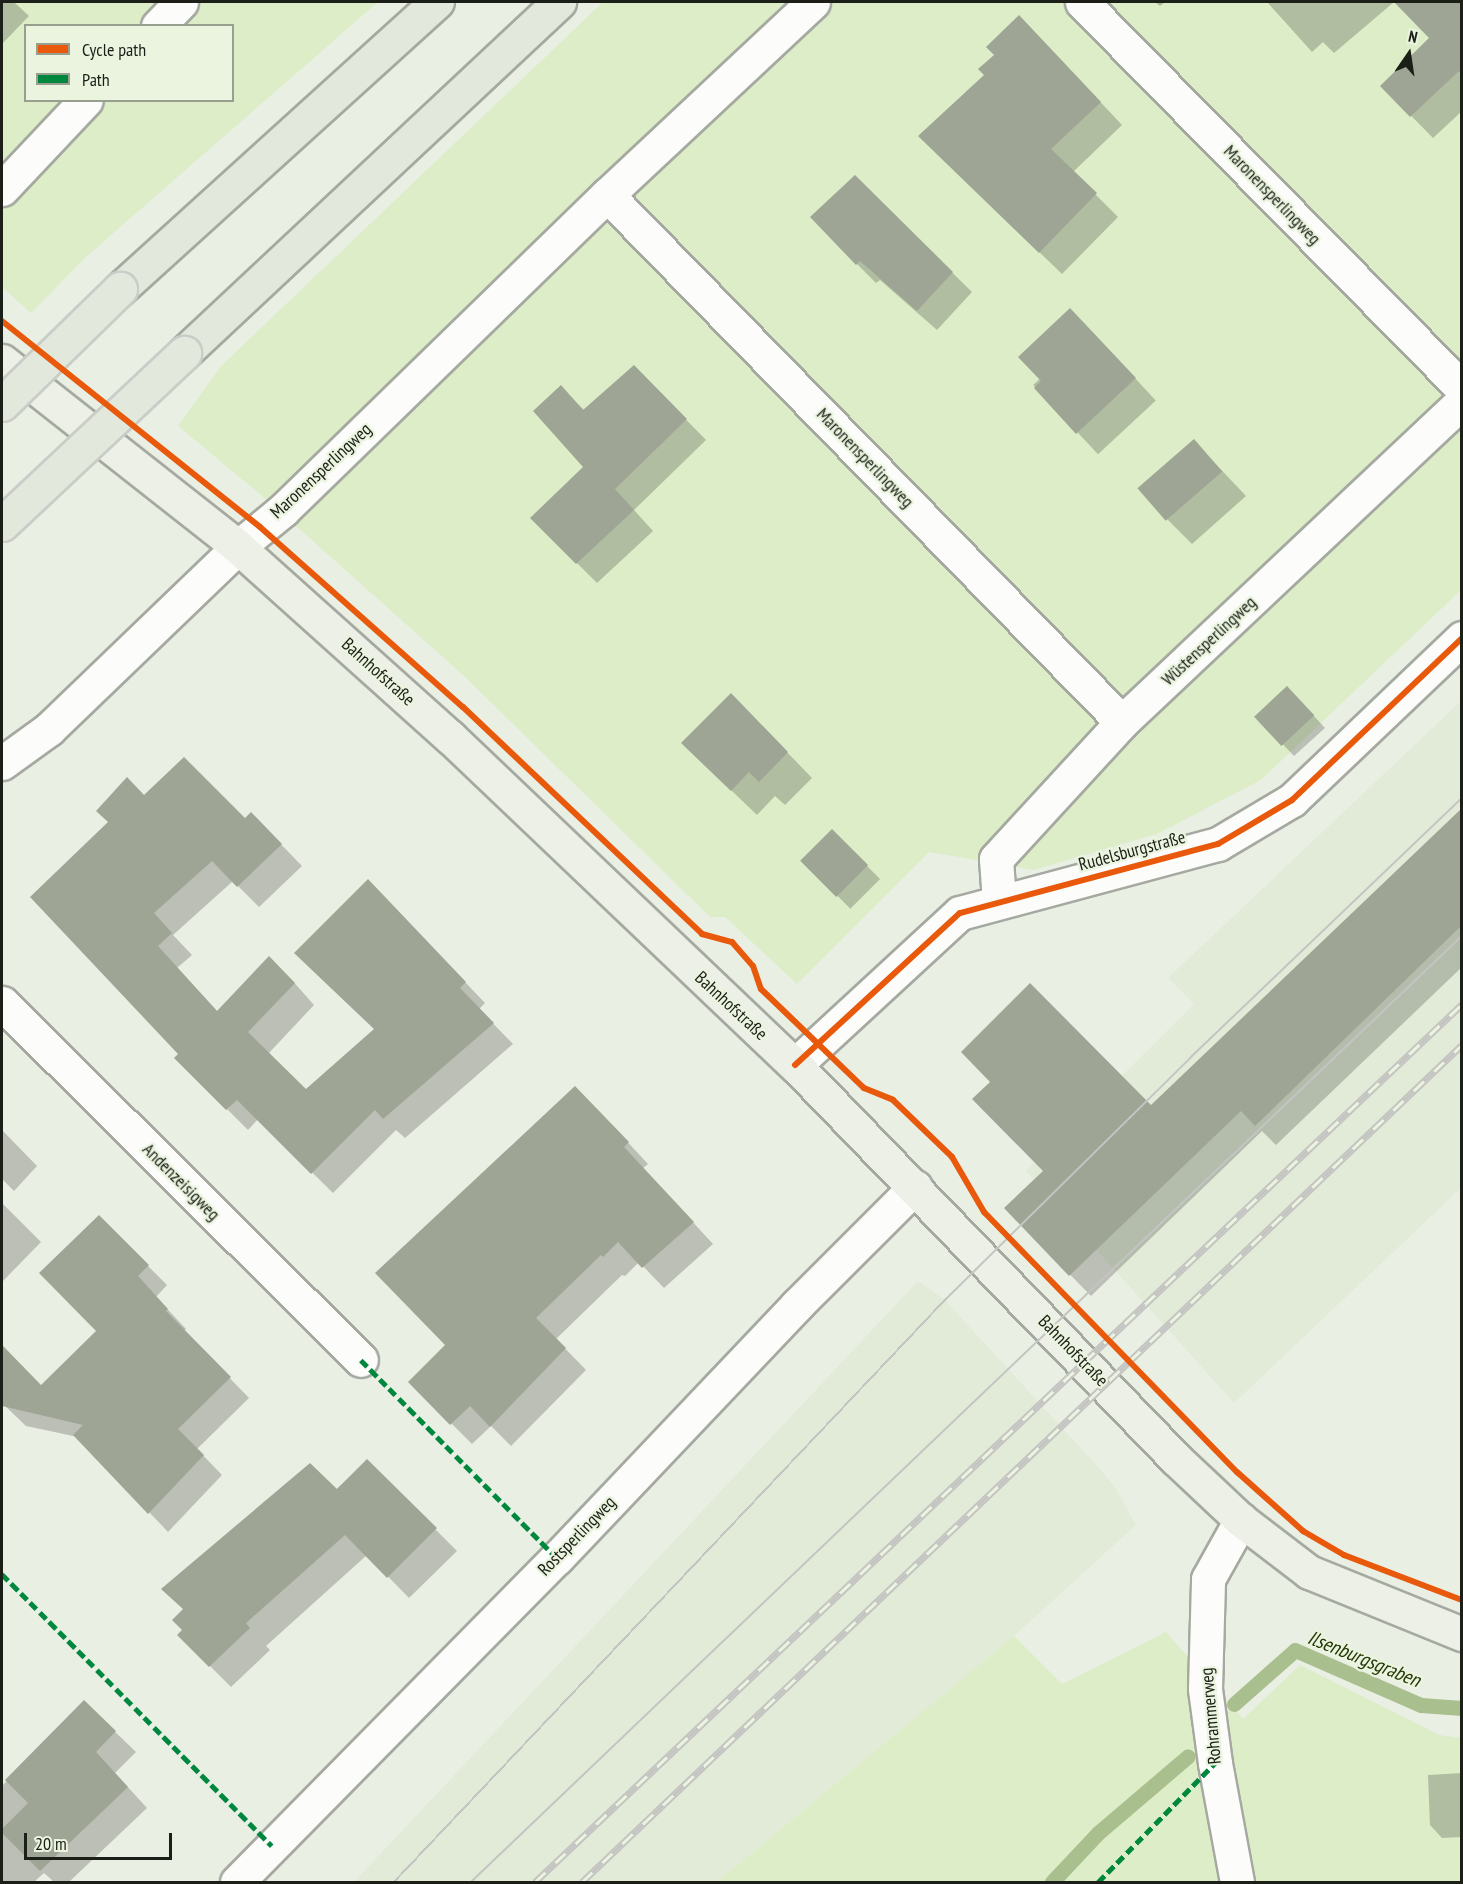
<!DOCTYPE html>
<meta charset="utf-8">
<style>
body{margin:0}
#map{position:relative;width:1463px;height:1884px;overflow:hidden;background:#eaefe4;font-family:"PT Sans Narrow",sans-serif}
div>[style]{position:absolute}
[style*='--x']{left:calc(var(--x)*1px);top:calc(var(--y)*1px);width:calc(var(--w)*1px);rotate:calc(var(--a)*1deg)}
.built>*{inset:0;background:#e2ebd7}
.green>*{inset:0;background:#dcedc8}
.shadow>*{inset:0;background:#0003;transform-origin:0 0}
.stream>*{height:15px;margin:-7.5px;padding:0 7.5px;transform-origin:7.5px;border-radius:7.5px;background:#a9bf8e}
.building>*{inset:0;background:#9ea594;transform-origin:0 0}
.roads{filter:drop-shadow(2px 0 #a5a9a0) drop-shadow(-2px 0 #a5a9a0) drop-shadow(0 2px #a5a9a0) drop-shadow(0 -2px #a5a9a0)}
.minor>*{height:33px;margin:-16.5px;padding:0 16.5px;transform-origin:16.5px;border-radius:16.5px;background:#fcfdfb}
.major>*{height:33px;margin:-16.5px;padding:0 16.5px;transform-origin:16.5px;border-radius:16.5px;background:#edf0e7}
.highway>*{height:33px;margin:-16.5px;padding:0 16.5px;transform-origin:16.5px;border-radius:16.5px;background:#e2e8dc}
.tram>*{height:1.5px;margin:-0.75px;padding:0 0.75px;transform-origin:0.75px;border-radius:0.75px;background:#c4c4c2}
.rail>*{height:7px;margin-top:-3.5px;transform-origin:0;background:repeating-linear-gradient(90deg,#eaf4df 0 14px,#c4c4c2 0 28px);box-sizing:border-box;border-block:2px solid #c4c4c2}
.bridges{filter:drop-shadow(2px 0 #cacdc7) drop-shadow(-2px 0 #cacdc7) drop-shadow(0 2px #cacdc7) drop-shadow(0 -2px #cacdc7)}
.highway-bridge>*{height:33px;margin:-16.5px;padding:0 16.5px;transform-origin:16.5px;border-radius:16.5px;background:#e2e8dc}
.quiet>*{height:4.5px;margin-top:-2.25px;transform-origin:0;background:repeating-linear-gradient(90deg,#00873e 0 9px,transparent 0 13.5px)}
.cycleway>*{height:6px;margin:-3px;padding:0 3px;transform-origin:3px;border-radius:3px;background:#e8590c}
span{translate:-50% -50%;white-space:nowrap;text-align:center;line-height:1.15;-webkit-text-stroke:4.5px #eaf4df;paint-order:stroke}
.street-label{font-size:18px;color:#1c1f18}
.water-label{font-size:20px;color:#273a08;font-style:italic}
.frame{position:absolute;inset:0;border:3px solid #1c1f18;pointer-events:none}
.legend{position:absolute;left:24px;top:24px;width:210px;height:78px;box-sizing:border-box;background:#eaf4df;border:2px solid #989f8f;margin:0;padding:8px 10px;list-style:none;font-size:18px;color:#1c1f18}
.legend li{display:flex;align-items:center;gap:12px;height:30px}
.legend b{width:30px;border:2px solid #989f8f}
.north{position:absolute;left:1379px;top:24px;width:60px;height:60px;-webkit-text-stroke:4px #eaf4df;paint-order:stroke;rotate:13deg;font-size:16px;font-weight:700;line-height:24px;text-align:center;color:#1c1f18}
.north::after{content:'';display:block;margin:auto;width:21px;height:27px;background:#1c1f18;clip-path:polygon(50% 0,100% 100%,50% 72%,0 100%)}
.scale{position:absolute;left:24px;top:1833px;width:148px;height:27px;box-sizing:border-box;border:3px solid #1c1f18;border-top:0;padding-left:8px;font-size:18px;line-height:21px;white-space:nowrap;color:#1c1f18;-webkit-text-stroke:4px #eaf4df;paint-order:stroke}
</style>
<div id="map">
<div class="built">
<div style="clip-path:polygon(1461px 701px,1461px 1188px,1234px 1403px,1026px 1171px,1194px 1004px,1168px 978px)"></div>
<div style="clip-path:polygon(918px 1281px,945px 1300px,1098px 1467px,1115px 1487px,1136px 1525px,1014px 1636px,717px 1882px,354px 1882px)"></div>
</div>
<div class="green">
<div style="clip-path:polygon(evenodd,2px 2px,378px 2px,87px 256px,31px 313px,2px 287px,2px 2px,26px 26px,232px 26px,232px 100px,26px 100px,26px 26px)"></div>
<div style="clip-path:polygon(603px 2px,1461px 2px,1461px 590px,1261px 780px,1157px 834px,1034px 870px,929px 852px,797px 984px,725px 917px,710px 917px,463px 675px,268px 501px,178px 426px,221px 366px)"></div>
<div style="clip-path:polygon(1166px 1632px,1243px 1719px,1300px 1665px,1439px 1735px,1461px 1738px,1461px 1882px,717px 1882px,1014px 1636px,1062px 1684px)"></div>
</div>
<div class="shadow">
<div style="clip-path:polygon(2px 2px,14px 2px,29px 16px,2px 44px)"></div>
<div style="clip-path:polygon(1155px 2px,1165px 2px,1160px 6px)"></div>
<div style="clip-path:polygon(1267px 2px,1394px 2px,1334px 53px,1323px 42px,1312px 52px)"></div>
<div style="clip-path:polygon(1396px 2px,1462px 2px,1462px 111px,1433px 138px,1382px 86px,1431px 39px)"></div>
<div style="clip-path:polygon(1041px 39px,1122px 125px,1073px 172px,1118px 217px,1062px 274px,942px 158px)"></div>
<div style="clip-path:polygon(855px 177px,972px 292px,937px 330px,880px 280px,876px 283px,857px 264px)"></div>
<div style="left:1091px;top:331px;width:95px;height:79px;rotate:47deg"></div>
<div style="clip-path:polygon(561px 387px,585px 411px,654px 387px,706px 440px,634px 510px,653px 531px,597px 583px,532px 518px,586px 467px)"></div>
<div style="clip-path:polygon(1194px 441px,1246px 496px,1192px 544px,1167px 519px)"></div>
<div style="clip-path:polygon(1299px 700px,1325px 728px,1294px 756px,1257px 717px)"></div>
<div style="clip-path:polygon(756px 720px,812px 778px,785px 805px,775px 796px,757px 815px,708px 768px)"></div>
<div style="clip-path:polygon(145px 797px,245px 820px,272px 835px,302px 866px,259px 907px,233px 881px,173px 935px,192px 955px,177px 968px,218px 1012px,290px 978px,314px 1005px,268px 1054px,306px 1091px,375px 1030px,388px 901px,485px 1003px,479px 1009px,513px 1044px,405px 1138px,396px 1130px,333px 1193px,258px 1119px,248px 1130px,176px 1058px,180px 1054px,32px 897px)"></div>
<div style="clip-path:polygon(1462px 811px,1462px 967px,1276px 1145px,1262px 1131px,1091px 1296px,1006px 1209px,1151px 1107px)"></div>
<div style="left:832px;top:831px;width:68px;height:42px;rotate:45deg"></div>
<div style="clip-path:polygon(596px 1108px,648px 1164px,643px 1168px,713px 1244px,664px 1288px,639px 1262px,625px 1276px,622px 1275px,556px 1339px,586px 1370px,511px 1446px,491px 1426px,472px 1444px,410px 1382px,447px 1345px)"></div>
<div style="clip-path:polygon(2px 1130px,37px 1166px,14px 1191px,2px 1179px)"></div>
<div style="clip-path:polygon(2px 1203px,41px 1242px,2px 1282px)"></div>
<div style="clip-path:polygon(99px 1217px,167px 1285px,156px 1297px,186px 1329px,184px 1331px,249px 1398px,197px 1449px,222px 1475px,168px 1532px,78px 1437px,26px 1426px,2px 1403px,2px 1345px,41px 1386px,98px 1332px)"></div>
<div style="clip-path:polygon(367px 1461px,457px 1551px,409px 1598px,367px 1555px,266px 1646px,270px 1650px,231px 1687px,179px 1635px)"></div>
<div style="clip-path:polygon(84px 1702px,136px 1752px,115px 1773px,147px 1808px,69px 1882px,54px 1882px,44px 1873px,34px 1882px,2px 1882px,2px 1786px)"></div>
<div style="clip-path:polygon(1462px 1773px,1462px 1837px,1442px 1838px,1430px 1825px,1428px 1775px)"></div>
</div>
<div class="stream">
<div style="--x:1234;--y:1704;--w:81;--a:-41.5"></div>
<div style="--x:1295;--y:1650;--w:137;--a:23.6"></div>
<div style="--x:1421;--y:1705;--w:41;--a:4.2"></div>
<div style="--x:1052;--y:1882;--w:67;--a:-46.8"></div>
<div style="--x:1098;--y:1833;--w:118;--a:-40.5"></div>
</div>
<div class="building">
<div style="clip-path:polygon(1394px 2px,1461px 2px,1461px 73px,1459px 71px,1410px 117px,1380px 86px,1429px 38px)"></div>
<div style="clip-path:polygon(1019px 15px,1101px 102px,1051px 149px,1097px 193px,1039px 253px,918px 136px,984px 75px,978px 69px,994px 55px,986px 47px)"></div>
<div style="clip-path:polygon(855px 175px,953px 272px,917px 311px,860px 261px,856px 265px,810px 217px)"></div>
<div style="clip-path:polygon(1070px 308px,1136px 378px,1076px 434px,1034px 388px,1041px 381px,1018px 357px)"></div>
<div style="clip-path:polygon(634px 365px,687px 419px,615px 489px,634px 510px,576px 564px,530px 518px,583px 467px,533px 411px,561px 385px,583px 410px)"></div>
<div style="left:1194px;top:439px;width:43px;height:75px;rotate:49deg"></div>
<div style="left:1287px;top:686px;width:40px;height:45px;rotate:47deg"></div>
<div style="clip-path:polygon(731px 693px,788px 752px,759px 782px,749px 772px,731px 791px,681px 743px)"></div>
<div style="clip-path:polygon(184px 757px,245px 818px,251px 812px,282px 844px,237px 887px,212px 861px,154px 913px,172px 933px,158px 946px,217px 1011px,269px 956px,295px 983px,248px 1032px,306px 1089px,374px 1029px,294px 953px,368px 879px,466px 982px,460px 988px,494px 1023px,383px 1119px,375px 1110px,311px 1174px,237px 1100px,226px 1110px,174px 1058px,178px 1054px,30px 897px,108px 822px,96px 811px,127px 777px,144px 795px)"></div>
<div style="clip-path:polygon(1461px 809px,1461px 926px,1255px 1126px,1241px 1111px,1069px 1276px,1004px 1208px,1043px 1171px,972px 1099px,990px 1082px,961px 1052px,1030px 983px,1151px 1105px)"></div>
<div style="left:832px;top:829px;width:51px;height:45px;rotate:45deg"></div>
<div style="clip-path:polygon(575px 1086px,629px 1142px,624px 1147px,694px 1222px,642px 1268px,618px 1242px,603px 1257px,601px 1255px,536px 1318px,566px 1348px,490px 1427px,470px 1406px,450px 1425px,408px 1382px,445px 1345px,375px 1273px)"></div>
<div style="clip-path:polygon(99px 1215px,149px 1265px,138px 1276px,168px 1309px,166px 1311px,231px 1377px,178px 1429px,204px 1455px,148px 1514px,73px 1435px,83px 1425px,2px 1406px,2px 1345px,41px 1385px,96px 1331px,39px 1273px)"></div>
<div style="clip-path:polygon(367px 1459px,437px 1528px,387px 1578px,345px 1535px,246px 1623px,250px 1628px,209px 1667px,177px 1635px,182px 1630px,172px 1620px,183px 1609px,161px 1589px,310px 1463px,337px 1489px)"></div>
<div style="clip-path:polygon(84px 1700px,116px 1731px,96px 1752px,128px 1787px,40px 1871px,2px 1833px,2px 1829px,28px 1803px,5px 1780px)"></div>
</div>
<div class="roads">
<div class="minor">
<div style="--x:1082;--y:2;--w:542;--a:45.45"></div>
<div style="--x:158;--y:26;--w:33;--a:-46"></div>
<div style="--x:2;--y:189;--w:122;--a:-46.7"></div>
<div style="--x:607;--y:195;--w:737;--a:45.66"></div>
<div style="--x:2;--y:763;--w:58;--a:-35.9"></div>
<div style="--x:49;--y:729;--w:262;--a:-43.9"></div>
<div style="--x:238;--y:547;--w:58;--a:-39.4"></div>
<div style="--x:283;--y:510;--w:452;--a:-44.2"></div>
<div style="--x:607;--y:195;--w:282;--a:-43.1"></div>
<div style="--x:999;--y:901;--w:42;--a:-94.1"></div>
<div style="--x:996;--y:859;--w:186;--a:-47.4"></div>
<div style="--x:1122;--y:722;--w:467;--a:-43.3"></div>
<div style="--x:2;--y:1003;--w:506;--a:44.84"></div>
<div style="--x:795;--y:1065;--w:224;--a:-42.7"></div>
<div style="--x:960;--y:913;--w:267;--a:-15"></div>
<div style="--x:1218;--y:844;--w:86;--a:-30.7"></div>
<div style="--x:1292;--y:800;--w:235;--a:-43.6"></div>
<div style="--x:237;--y:1882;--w:455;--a:-45.4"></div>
<div style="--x:557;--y:1558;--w:349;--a:-46.5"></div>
<div style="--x:797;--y:1305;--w:167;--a:-45"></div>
<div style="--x:1237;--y:1882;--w:121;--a:-100.5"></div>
<div style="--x:1215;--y:1763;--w:75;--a:-97.7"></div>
<div style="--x:1205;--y:1689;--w:110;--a:-88.4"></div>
<div style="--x:1208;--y:1579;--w:68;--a:-60.8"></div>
</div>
<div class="major">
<div style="--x:2;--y:361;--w:300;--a:38.2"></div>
<div style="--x:238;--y:547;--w:285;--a:41.9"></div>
<div style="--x:450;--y:737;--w:476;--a:43.6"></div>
<div style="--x:795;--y:1065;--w:548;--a:45.96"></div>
<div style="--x:1176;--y:1459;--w:89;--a:43.2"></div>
<div style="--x:1241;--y:1520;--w:86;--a:37.4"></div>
<div style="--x:1309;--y:1572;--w:165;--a:22.1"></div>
</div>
<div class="highway">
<div style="--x:120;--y:289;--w:428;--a:-42.2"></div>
<div style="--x:184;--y:353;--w:514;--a:-43.11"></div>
</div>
</div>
<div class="tram">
<div style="--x:394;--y:1882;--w:801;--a:-46.57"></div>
<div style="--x:945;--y:1300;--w:346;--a:-44.6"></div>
<div style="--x:1191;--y:1057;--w:375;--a:-43.7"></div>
<div style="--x:471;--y:1882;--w:1370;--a:-43.67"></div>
</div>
<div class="rail">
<div style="--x:535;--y:1882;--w:1277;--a:-43.44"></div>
<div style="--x:582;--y:1882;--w:1214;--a:-43.57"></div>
</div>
<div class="bridges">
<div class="highway-bridge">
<div style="--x:2;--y:404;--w:165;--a:-44.3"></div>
<div style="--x:2;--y:524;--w:250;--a:-43.2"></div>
</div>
</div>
<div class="quiet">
<div style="--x:361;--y:1360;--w:279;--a:45.3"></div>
<div style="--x:2;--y:1574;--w:383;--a:45.2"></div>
<div style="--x:1098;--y:1882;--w:167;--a:-45.5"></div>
</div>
<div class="cycleway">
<div style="--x:2;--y:321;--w:330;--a:38.6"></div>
<div style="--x:260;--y:527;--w:271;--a:41.6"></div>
<div style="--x:463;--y:707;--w:330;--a:43.5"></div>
<div style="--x:702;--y:934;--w:31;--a:15"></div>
<div style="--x:732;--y:942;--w:32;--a:49"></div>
<div style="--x:753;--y:966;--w:24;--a:71"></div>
<div style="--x:761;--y:989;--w:143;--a:43.9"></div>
<div style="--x:864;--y:1088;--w:31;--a:22"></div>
<div style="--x:893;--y:1100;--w:82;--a:44"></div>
<div style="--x:952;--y:1157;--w:64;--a:59.8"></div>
<div style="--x:984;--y:1212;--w:363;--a:45.8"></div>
<div style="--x:1237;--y:1472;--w:89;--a:41.8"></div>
<div style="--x:1303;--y:1531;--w:48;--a:30.3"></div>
<div style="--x:1344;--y:1555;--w:126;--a:20.9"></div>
<div style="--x:795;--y:1065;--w:224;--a:-42.7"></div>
<div style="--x:960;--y:913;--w:267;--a:-15"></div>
<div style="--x:1218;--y:844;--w:86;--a:-30.7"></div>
<div style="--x:1292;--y:800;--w:235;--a:-43.6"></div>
</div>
<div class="street-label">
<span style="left:1272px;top:195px;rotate:46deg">Maronensperlingweg</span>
<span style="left:865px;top:458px;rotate:46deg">Maronensperlingweg</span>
<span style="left:321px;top:471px;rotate:-43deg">Maronensperlingweg</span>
<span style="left:1209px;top:641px;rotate:-43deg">Wüstensperlingweg</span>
<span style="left:378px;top:672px;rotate:42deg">Bahnhofstraße</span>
<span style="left:1132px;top:851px;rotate:-15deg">Rudelsburgstraße</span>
<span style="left:731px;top:1006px;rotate:43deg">Bahnhofstraße</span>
<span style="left:181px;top:1182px;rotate:45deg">Andenzeisigweg</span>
<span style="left:1073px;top:1351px;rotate:46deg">Bahnhofstraße</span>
<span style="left:577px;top:1536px;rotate:-46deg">Rostsperlingweg</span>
<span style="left:1211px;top:1716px;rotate:-95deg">Rohrammerweg</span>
</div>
<div class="water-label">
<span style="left:1364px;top:1659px;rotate:22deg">Ilsenburgsgraben</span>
</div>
<div class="frame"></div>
<ul class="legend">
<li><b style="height:8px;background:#e8590c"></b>Cycle path</li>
<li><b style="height:8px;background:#00873e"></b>Path</li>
</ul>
<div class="north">N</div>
<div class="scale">20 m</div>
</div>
